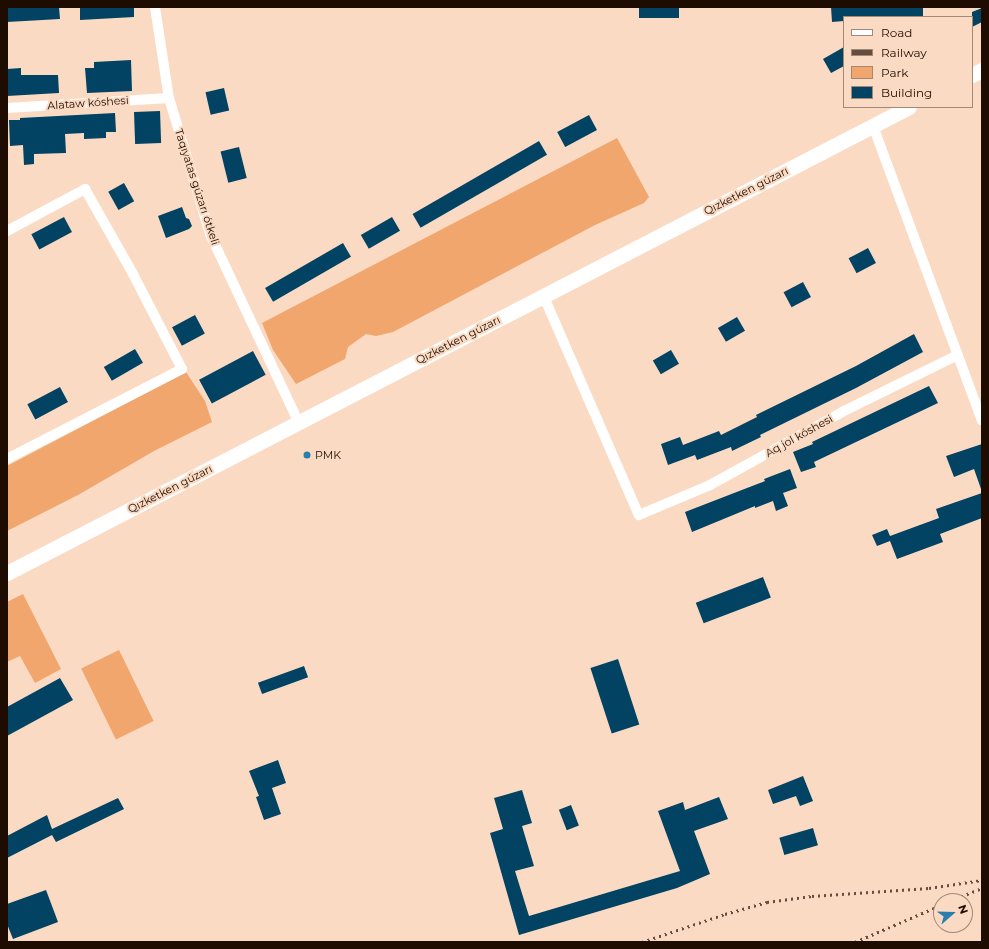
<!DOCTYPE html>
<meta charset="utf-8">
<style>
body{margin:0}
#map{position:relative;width:989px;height:949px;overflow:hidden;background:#fbdac3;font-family:Montserrat,sans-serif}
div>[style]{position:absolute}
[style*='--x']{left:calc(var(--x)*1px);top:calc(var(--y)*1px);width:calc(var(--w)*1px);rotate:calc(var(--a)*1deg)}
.green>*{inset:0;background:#f0a66d;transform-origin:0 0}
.building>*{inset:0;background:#024262;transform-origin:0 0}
.street>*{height:10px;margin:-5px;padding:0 5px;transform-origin:5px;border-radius:5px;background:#fff}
.secondary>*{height:15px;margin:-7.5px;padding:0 7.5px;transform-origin:7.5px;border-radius:7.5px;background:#fff}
.rail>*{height:3px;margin-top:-1.5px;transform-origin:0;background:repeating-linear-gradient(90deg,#654e3f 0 2px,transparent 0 6px)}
.dots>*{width:11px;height:11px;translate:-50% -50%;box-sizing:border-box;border:2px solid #fbdac3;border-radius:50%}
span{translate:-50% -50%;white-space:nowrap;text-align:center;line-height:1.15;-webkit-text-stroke:4px #fbdac3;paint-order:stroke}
.street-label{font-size:11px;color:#1e0c01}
.poi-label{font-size:11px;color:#1e0c01}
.left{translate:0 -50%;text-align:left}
.frame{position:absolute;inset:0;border:8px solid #1e0c01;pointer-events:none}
.legend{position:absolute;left:843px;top:16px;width:130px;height:92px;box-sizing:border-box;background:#fbdac3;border:1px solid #a38875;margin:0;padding:5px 7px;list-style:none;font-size:12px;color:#1e0c01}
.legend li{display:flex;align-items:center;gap:8px;height:20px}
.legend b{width:20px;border:1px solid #a38875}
.north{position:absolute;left:933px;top:893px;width:40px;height:40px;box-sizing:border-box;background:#fbdac3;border:1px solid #a38875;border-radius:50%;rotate:70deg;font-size:11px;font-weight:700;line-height:16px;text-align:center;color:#1e0c01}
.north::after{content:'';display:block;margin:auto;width:14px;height:18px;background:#2a7eae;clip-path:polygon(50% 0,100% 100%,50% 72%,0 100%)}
</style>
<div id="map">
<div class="green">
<div style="clip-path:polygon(617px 138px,649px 197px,644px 203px,595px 225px,393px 332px,376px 336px,366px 334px,348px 347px,345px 359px,296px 384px,273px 350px,262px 323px)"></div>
<div style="clip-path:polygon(186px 372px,205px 401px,212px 422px,154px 451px,78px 495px,7px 531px,7px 466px)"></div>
<div style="clip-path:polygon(23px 594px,61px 669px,35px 683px,20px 656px,7px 662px,7px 602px)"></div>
<div style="left:119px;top:650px;width:79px;height:42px;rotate:64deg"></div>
</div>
<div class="building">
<div style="clip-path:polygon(7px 7px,59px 7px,60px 19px,7px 22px)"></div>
<div style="clip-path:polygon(80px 7px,134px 7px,134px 17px,80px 20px)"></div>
<div style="left:639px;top:7px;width:40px;height:11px"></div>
<div style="clip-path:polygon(831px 7px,923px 7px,923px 17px,844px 17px,844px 21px,832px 22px)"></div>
<div style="clip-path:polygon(982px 8px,982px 22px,972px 27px,972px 12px)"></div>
<div style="clip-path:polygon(844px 47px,844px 66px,831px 73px,823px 59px)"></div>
<div style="clip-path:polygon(131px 60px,132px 91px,87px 93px,85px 68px,94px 68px,94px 62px)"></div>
<div style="clip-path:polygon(21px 68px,21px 75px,58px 75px,59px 93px,7px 96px,7px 69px)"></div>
<div style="left:224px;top:88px;width:23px;height:19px;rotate:77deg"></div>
<div style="left:160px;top:111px;width:32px;height:26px;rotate:88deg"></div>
<div style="clip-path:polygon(115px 113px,116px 132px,106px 132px,106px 138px,84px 139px,84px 133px,65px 134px,66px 153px,34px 154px,34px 164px,24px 165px,23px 145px,10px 146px,9px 120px,20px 120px,20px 118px)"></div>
<div style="left:589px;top:115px;width:17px;height:36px;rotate:62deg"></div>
<div style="left:539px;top:141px;width:16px;height:146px;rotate:60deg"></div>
<div style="left:239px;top:147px;width:32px;height:19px;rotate:76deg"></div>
<div style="left:124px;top:183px;width:21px;height:18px;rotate:61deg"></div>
<div style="clip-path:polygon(182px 207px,186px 218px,189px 219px,192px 226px,189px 229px,166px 238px,158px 216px)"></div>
<div style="left:64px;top:217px;width:17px;height:37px;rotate:62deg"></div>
<div style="left:392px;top:217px;width:16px;height:36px;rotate:60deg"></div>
<div style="left:343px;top:243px;width:16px;height:90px;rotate:60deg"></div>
<div style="left:868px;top:248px;width:17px;height:22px;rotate:62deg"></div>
<div style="left:803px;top:282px;width:17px;height:22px;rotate:62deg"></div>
<div style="left:195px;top:315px;width:21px;height:26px;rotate:62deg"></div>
<div style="left:737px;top:317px;width:16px;height:22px;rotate:60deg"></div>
<div style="clip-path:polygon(914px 334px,923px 352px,856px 388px,760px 435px,761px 437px,732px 451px,731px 447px,697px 460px,695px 455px,668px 465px,661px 444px,680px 437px,683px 445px,719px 431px,721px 435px,757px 417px,756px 415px,856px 366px)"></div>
<div style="left:135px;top:349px;width:16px;height:36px;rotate:60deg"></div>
<div style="left:671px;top:350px;width:16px;height:21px;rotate:60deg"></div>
<div style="left:253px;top:351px;width:27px;height:61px;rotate:62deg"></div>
<div style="clip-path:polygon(929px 386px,938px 403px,814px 462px,816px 467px,801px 472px,793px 452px,813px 444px,812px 442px)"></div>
<div style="left:60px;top:387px;width:17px;height:37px;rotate:62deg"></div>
<div style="clip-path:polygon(982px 444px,982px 488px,981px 489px,974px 469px,954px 477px,946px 456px)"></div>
<div style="clip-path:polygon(790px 469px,797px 488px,783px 493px,788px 506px,776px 511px,773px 501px,755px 508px,755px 506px,692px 532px,685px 512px,747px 488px,765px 481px,764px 479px)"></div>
<div style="clip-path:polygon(982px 493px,982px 518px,940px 534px,943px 542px,897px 559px,890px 541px,877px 546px,872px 535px,887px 529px,890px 536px,939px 518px,936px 509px)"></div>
<div style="left:763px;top:577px;width:22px;height:72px;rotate:69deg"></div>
<div style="left:618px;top:659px;width:69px;height:29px;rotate:72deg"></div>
<div style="left:304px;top:666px;width:12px;height:49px;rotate:70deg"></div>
<div style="clip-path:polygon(60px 678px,73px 700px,7px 736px,7px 707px)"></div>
<div style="clip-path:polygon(278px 760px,286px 783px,272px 788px,281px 814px,264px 820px,256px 797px,259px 796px,249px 771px)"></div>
<div style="clip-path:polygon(803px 776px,813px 801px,800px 806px,796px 796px,773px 804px,768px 790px)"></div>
<div style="clip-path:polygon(522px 790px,532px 823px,522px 826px,534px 866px,515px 871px,529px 916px,680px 871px,658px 811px,683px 802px,685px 810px,719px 797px,728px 819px,694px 831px,710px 874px,677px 888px,519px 935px,490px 833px,503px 829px,494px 798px)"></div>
<div style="clip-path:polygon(118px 798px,124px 809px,56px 842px,52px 835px,7px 858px,7px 836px,47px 815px,52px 829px)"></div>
<div style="left:571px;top:805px;width:22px;height:13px;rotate:69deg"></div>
<div style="left:813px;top:828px;width:18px;height:35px;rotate:74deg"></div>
<div style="clip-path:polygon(46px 890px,58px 922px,13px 939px,7px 924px,7px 904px)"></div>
</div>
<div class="street">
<div style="--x:155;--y:7;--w:92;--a:81.3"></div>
<div style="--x:169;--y:98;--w:142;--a:73.2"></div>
<div style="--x:210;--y:234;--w:209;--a:64.8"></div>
<div style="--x:7;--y:108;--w:162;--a:-3.5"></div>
<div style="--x:873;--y:126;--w:314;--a:69.7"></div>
<div style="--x:7;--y:231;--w:89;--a:-28.3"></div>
<div style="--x:85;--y:189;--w:98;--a:60.5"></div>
<div style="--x:133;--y:274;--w:107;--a:62.7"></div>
<div style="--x:182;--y:369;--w:197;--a:152.8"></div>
<div style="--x:544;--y:297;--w:238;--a:66.5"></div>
<div style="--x:639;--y:515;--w:77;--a:-22.9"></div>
<div style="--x:710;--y:485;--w:151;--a:-28.9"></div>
<div style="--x:842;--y:412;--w:129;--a:-26.2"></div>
</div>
<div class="secondary">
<div style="--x:972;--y:75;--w:11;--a:-27"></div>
<div style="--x:7;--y:573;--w:1015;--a:-27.32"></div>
</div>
<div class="rail">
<div style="--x:950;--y:901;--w:35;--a:-22"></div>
<div style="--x:642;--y:942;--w:88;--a:-18.6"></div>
<div style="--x:725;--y:914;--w:44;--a:-15.9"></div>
<div style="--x:767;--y:902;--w:45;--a:-7.6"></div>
<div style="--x:812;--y:896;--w:117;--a:-3.9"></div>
<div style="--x:929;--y:888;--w:54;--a:-8.6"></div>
<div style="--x:855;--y:942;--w:94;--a:-23.3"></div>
</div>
<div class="dots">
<div style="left:307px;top:455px;background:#2a7eae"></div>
</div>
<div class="street-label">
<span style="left:88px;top:103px;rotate:-4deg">Alataw kóshesi</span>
<span style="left:197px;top:187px;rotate:72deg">Taqıyatas gúzarı ótkeli</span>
<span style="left:746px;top:191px;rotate:-27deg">Qızketken gúzarı</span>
<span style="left:458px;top:340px;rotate:-27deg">Qızketken gúzarı</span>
<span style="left:799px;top:436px;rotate:-29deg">Aq jol kóshesi</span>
<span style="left:170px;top:489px;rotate:-27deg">Qızketken gúzarı</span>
</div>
<div class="poi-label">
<span class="left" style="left:315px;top:455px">PMK</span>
</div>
<div class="frame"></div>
<ul class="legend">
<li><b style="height:5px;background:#fff"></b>Road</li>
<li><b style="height:5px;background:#654e3f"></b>Railway</li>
<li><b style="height:11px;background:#f0a66d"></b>Park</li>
<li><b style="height:11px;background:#024262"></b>Building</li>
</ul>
<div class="north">N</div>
</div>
